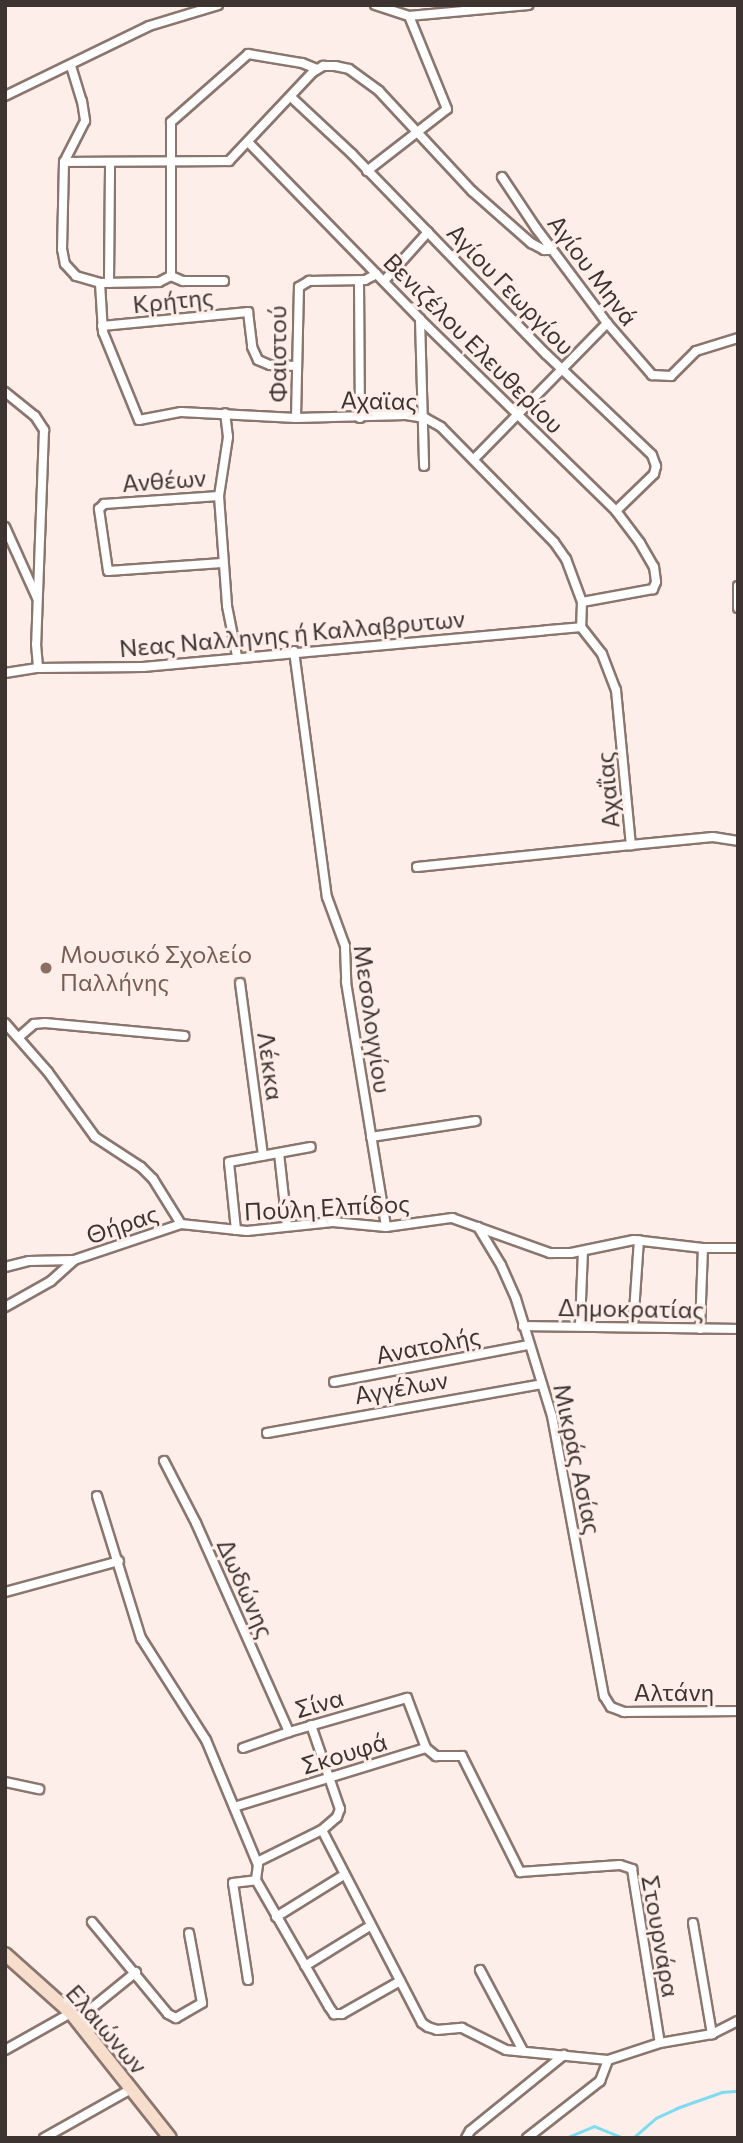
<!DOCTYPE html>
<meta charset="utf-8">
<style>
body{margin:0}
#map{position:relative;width:743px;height:2143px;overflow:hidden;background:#fdeee9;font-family:Commissioner,sans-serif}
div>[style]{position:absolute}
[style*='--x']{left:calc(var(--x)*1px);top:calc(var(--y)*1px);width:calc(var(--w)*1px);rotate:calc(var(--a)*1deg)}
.stream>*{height:2.5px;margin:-1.25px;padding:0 1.25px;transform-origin:1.25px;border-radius:1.25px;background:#7fdcf0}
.roads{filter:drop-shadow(2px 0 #8b766e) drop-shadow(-2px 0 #8b766e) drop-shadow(0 2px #8b766e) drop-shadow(0 -2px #8b766e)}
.minor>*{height:8px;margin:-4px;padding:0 4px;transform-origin:4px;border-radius:4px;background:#fff}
.secondary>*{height:12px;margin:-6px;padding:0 6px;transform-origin:6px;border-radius:6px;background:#f6ddcc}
.dots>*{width:19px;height:19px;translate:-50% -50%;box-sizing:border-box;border:4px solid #fdeee9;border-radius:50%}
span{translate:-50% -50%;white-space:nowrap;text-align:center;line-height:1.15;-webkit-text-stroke:6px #fdeee9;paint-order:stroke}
.street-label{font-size:24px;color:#3d3431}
.education-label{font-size:24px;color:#785e54}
.left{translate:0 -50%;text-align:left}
.frame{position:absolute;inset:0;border:7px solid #3d3431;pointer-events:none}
</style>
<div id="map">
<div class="stream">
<div style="--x:566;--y:2138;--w:30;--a:-23"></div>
<div style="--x:594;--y:2126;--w:31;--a:22"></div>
<div style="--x:633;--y:2138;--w:30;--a:-41"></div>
<div style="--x:656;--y:2118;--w:23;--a:-25"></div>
<div style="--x:677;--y:2108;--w:48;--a:-19.6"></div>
<div style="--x:722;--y:2092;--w:16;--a:-4"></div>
</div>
<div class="roads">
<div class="minor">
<div style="--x:375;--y:5;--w:36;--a:18"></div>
<div style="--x:409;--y:16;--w:120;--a:-5.3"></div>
<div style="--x:71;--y:66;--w:37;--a:73"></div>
<div style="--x:82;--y:101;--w:20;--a:81"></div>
<div style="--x:85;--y:121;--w:46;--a:117.1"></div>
<div style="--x:64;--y:162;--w:87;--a:91.3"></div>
<div style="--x:62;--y:249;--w:15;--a:79"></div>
<div style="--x:65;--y:264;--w:16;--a:47"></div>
<div style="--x:76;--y:276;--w:25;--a:16"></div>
<div style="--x:100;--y:283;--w:59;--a:-1"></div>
<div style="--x:159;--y:282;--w:13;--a:-27"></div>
<div style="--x:5;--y:96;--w:160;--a:-25.9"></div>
<div style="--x:149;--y:26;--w:72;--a:-16.9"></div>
<div style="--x:292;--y:98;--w:82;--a:43"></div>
<div style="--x:352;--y:154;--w:279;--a:45.9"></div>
<div style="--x:546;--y:354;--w:146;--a:43.6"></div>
<div style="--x:652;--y:455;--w:12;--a:70"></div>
<div style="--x:656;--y:466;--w:8;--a:104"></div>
<div style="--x:654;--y:474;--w:53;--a:135.8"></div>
<div style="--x:248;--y:142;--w:247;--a:45.8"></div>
<div style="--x:420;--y:319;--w:274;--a:44.4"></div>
<div style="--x:616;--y:511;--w:40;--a:53"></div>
<div style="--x:640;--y:543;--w:28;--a:60"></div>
<div style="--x:654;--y:567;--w:15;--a:82"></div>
<div style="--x:656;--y:582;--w:8;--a:113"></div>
<div style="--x:653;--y:589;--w:72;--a:169.6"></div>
<div style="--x:64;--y:162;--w:165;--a:-0.3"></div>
<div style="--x:229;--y:161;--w:122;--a:-46.7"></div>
<div style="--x:313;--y:72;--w:12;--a:-31"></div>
<div style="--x:323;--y:66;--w:12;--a:0"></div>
<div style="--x:335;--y:66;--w:14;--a:12"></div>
<div style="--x:349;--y:69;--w:37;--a:36"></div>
<div style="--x:379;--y:91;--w:137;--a:47.1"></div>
<div style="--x:472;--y:191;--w:79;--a:41.4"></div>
<div style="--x:531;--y:243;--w:15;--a:28"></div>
<div style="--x:544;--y:250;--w:8;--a:0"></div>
<div style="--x:367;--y:171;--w:101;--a:-37.8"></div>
<div style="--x:447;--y:109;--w:100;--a:-112.2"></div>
<div style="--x:502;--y:177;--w:61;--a:56.3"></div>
<div style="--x:536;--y:228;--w:119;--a:53.2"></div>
<div style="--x:607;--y:323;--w:69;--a:49.1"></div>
<div style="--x:652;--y:375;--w:19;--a:3"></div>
<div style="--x:671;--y:376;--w:35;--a:-45"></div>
<div style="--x:696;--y:351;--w:44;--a:-17.2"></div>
<div style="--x:171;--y:276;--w:154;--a:-90"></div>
<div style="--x:171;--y:122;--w:103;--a:-41.4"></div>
<div style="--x:248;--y:54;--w:55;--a:9.5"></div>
<div style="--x:302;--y:63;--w:16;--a:22"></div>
<div style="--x:171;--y:276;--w:13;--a:23"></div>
<div style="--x:183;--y:281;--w:41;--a:0"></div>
<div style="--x:359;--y:281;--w:137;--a:89.6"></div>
<div style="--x:384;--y:281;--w:66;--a:-48.1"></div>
<div style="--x:100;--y:283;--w:49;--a:86.5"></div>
<div style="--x:103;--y:332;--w:95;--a:67.8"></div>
<div style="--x:139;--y:420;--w:43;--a:-10.8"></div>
<div style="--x:181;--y:412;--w:115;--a:3"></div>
<div style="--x:296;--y:418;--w:110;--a:-1.6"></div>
<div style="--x:406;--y:415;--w:19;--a:9"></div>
<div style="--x:425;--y:418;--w:18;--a:29"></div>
<div style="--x:441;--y:427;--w:161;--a:45.5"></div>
<div style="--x:554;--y:542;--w:21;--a:55"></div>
<div style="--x:566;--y:559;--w:46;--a:69.6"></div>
<div style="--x:582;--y:602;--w:25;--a:92"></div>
<div style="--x:581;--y:627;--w:34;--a:52"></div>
<div style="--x:602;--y:654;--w:39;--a:69"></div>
<div style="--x:616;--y:690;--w:156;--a:84.5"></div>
<div style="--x:631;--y:845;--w:82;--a:-5.6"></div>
<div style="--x:713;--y:837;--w:25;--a:9"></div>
<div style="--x:109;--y:283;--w:119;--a:-89.5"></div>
<div style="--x:420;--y:319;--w:147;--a:88.4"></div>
<div style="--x:102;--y:326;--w:147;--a:-5.5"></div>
<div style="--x:248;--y:312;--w:35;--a:83"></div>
<div style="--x:252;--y:347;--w:14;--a:65"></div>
<div style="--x:258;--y:360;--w:13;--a:23"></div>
<div style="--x:270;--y:365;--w:27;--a:2"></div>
<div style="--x:5;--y:392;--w:38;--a:39"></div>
<div style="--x:35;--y:416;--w:17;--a:57"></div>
<div style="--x:44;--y:430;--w:214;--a:92.1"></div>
<div style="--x:36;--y:644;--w:24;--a:85"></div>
<div style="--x:296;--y:418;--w:131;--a:-88.7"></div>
<div style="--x:299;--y:287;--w:12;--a:-31"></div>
<div style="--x:309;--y:281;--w:56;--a:-1"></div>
<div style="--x:365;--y:280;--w:13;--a:-27"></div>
<div style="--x:475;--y:458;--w:189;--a:-45.6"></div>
<div style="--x:219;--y:496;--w:60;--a:-81.3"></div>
<div style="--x:228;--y:437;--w:24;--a:-97"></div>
<div style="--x:5;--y:527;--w:78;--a:65.7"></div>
<div style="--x:222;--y:563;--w:114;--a:176"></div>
<div style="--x:108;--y:571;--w:63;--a:-98.3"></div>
<div style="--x:99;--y:509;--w:7;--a:-45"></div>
<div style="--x:104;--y:504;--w:115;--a:-4"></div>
<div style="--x:219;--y:496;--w:110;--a:85.8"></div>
<div style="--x:227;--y:606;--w:51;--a:78.7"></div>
<div style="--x:738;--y:586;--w:22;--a:90"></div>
<div style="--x:294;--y:651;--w:248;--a:82.4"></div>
<div style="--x:327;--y:897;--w:52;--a:69.8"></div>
<div style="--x:345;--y:946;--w:36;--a:88"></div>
<div style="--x:346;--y:982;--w:248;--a:80.7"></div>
<div style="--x:5;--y:673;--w:33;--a:-9"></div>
<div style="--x:38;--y:668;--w:105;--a:-0.5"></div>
<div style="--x:143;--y:667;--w:440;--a:-5.2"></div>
<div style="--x:417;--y:867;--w:215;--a:-5.9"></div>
<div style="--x:240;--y:983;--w:174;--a:82.4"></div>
<div style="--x:5;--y:1023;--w:65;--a:48.7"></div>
<div style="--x:48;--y:1072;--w:80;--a:54.1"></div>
<div style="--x:95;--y:1137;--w:55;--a:33.1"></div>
<div style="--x:141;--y:1167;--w:17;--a:45"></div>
<div style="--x:153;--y:1179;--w:53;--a:58.1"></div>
<div style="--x:181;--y:1224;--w:66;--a:6.1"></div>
<div style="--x:247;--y:1231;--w:86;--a:-6"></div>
<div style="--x:333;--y:1222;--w:53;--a:5.4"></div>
<div style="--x:386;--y:1227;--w:67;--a:-7.8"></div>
<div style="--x:452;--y:1218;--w:104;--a:19.7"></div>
<div style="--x:550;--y:1253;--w:21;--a:0"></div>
<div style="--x:571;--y:1253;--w:64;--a:-11.7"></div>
<div style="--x:634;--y:1240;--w:69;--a:6.6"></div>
<div style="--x:703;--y:1248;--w:35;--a:0"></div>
<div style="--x:19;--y:1037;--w:20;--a:-41"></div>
<div style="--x:34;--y:1024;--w:11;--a:-5"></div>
<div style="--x:45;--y:1023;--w:140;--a:5.3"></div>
<div style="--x:371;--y:1137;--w:106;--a:-8.7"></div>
<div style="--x:279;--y:1153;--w:73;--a:83.7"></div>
<div style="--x:478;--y:1227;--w:44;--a:58.8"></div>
<div style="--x:501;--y:1265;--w:37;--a:66"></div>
<div style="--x:516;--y:1299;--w:122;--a:72.9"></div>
<div style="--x:552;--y:1416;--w:285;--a:79.5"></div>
<div style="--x:604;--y:1696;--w:13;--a:58"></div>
<div style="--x:611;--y:1707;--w:14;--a:21"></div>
<div style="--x:624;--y:1712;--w:114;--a:-0.5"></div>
<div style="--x:236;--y:1230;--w:68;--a:-95.9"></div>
<div style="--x:229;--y:1162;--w:83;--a:-10.4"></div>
<div style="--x:5;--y:1267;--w:25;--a:-14"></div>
<div style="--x:29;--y:1261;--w:45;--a:-1.3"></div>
<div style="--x:74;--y:1260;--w:113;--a:-18.6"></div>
<div style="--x:5;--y:1307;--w:53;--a:-29.5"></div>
<div style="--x:51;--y:1281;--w:31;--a:-42"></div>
<div style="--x:580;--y:1325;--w:74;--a:-87.7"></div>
<div style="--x:523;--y:1326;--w:215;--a:0.8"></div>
<div style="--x:633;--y:1327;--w:87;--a:-86.1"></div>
<div style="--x:700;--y:1329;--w:81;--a:-87.9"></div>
<div style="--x:334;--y:1382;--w:197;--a:-10.8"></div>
<div style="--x:267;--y:1433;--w:279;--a:-10.1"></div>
<div style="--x:164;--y:1461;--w:70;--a:62.7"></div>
<div style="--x:196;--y:1523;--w:229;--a:66"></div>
<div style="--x:97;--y:1496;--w:149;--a:72.8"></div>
<div style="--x:141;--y:1638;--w:121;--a:57.5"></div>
<div style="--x:206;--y:1740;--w:135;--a:67.4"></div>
<div style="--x:258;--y:1865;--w:15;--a:98"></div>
<div style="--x:256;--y:1880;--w:146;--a:60.1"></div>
<div style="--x:329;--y:2007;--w:9;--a:54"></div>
<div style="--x:334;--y:2014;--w:8;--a:0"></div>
<div style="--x:342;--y:2014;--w:67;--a:-29.6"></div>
<div style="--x:5;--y:1592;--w:118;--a:-15.2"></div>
<div style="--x:311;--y:1725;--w:89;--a:71"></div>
<div style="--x:340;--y:1809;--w:9;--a:111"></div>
<div style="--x:337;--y:1817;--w:20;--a:139"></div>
<div style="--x:322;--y:1830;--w:217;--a:62.6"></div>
<div style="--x:422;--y:2023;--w:7;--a:34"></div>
<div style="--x:428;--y:2027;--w:9;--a:18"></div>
<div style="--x:437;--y:2030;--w:25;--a:-5"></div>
<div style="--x:462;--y:2028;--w:49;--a:26.6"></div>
<div style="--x:506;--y:2050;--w:102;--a:5.6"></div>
<div style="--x:608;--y:2060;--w:55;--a:-18.1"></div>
<div style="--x:660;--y:2043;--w:53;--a:-9.8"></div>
<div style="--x:712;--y:2034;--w:29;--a:-27"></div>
<div style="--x:243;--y:1748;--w:49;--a:-19.2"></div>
<div style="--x:289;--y:1732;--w:123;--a:-16.1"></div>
<div style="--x:407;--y:1698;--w:53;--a:69.2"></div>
<div style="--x:5;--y:1782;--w:35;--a:12"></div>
<div style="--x:234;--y:1807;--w:201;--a:-17.1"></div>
<div style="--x:426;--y:1748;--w:13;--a:39"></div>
<div style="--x:436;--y:1756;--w:26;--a:0"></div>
<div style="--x:462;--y:1756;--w:130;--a:63.4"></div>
<div style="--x:520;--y:1872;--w:100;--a:-4"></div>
<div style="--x:620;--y:1865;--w:13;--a:18"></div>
<div style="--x:632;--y:1869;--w:176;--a:80.9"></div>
<div style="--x:257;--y:1862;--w:72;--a:-26.2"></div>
<div style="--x:276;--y:1917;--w:80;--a:-31.7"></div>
<div style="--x:92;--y:1922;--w:119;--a:50.4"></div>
<div style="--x:168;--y:2014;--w:9;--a:27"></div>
<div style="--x:176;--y:2018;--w:30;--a:-30"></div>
<div style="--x:202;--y:2003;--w:71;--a:-100.5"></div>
<div style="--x:693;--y:1923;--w:113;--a:80.3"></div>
<div style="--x:305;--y:1966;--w:76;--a:-31.6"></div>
<div style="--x:480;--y:1970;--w:92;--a:62"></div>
<div style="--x:248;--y:1980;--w:98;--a:-98.8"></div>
<div style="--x:233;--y:1883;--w:23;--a:-7"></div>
<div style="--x:77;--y:2020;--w:76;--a:-39.1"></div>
<div style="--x:5;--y:2050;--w:76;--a:-29.3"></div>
<div style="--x:44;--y:2138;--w:100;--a:-29.4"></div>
<div style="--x:466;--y:2138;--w:8;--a:-60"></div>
<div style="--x:470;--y:2131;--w:121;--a:-39"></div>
<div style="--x:527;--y:2138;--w:93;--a:-38"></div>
<div style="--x:600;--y:2081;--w:22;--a:-69"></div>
</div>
<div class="secondary">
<div style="--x:5;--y:1954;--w:89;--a:41.8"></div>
<div style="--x:71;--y:2013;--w:159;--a:51.6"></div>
</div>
</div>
<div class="dots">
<div style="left:46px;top:968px;background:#8d6e63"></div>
</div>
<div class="street-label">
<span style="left:593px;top:270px;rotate:53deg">Αγίου Μηνά</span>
<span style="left:511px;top:289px;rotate:46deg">Αγίου Γεωργίου</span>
<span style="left:173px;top:300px;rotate:-6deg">Κρήτης</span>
<span style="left:474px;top:343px;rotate:45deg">Βενιζέλου Ελευθερίου</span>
<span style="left:277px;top:354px;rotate:-90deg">Φαιστού</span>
<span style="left:379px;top:400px;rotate:1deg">Αχαϊας</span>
<span style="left:164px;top:480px;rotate:-4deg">Ανθέων</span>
<span style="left:292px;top:633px;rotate:-5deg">Νεας Nαλληνης ή Καλλαβρυτων</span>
<span style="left:607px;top:790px;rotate:-95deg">Αχαΐας</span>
<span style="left:373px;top:1019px;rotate:82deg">Μεσολογγίου</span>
<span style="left:271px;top:1066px;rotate:82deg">Λέκκα</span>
<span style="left:327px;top:1207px;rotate:-3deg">Πούλη Ελπίδος</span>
<span style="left:122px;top:1224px;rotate:-19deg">Θήρας</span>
<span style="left:631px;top:1308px;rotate:1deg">Δημοκρατίας</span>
<span style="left:428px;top:1345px;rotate:-11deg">Ανατολής</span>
<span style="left:401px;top:1387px;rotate:-10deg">Αγγέλων</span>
<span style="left:578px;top:1459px;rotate:78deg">Μικράς Ασίας</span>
<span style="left:246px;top:1588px;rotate:66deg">Δωδώνης</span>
<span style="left:674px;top:1692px">Αλτάνη</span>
<span style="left:319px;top:1703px;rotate:-16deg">Σίνα</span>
<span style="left:344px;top:1753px;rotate:-17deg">Σκουφά</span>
<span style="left:661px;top:1936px;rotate:80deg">Στουρνάρα</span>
<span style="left:107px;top:2029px;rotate:49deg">Ελαιώνων</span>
</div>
<div class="education-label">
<span class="left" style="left:60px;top:968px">Μουσικό Σχολείο<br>Παλλήνης</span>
</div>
<div class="frame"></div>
</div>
